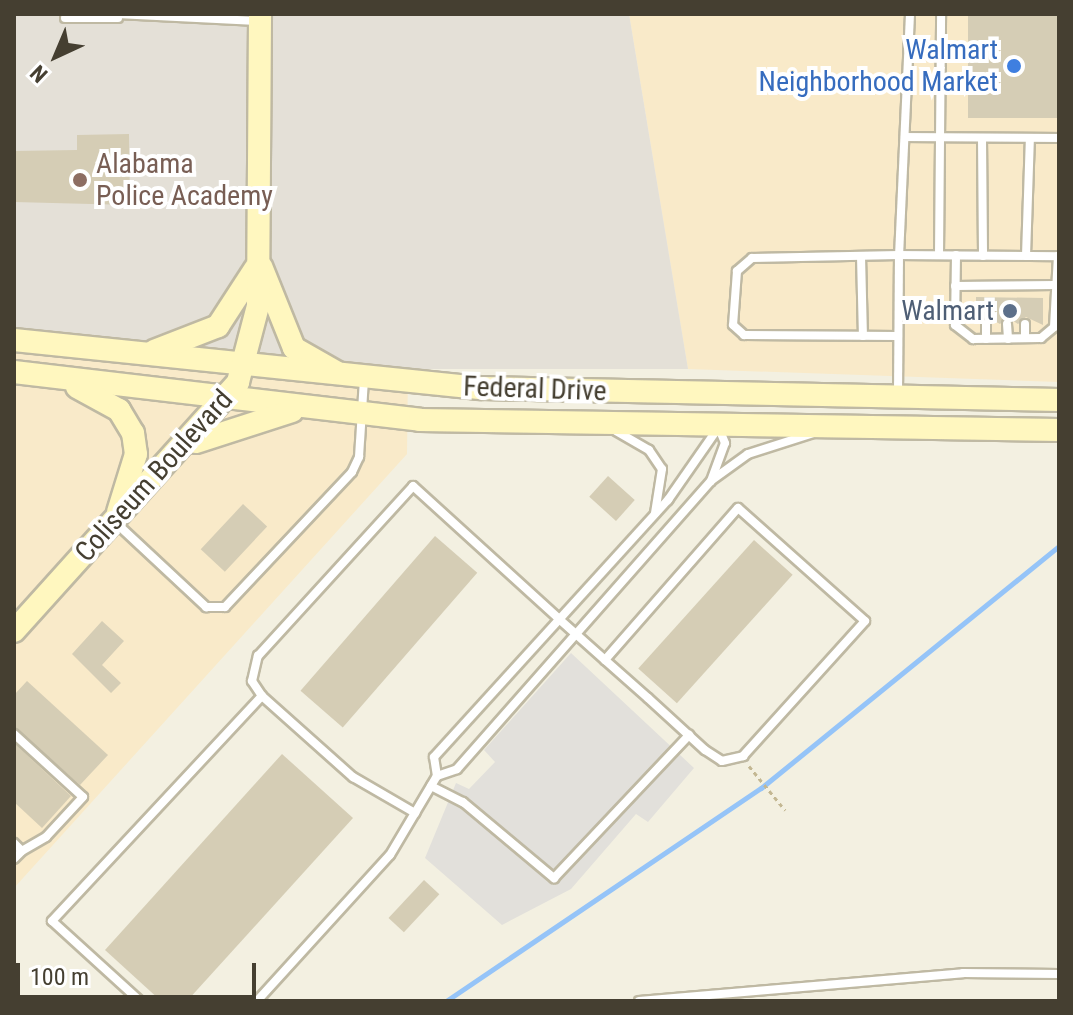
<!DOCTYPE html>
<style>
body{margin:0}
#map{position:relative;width:1073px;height:1015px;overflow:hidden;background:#f3f0e1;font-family:"Roboto Condensed",sans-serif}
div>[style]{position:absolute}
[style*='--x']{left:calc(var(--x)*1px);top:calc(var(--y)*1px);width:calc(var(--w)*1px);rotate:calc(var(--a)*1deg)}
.commercial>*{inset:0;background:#f9eac9}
.industrial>*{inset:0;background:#e4e0d7}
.parking>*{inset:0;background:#e2e0db}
.stream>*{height:5px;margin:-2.5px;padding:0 2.5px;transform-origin:2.5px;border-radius:2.5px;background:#95c4f8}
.building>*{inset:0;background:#d5cdb5;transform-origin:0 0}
.path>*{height:3px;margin-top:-1.5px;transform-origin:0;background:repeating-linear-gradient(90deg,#c3b792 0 4px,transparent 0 8px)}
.roads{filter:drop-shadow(2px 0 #bfb9a3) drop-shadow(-2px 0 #bfb9a3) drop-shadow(0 2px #bfb9a3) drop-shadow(0 -2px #bfb9a3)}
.service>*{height:8px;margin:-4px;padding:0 4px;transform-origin:4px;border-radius:4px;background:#fff}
.secondary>*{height:22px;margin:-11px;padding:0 11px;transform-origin:11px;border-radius:11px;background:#fff7bf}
.dots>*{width:22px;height:22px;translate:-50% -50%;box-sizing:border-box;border:4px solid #fff;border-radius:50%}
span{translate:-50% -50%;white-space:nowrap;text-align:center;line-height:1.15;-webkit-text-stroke:8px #fff;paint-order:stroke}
.shop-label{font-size:28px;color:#366cbe}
.right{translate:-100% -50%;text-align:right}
.education-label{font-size:28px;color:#785e54}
.left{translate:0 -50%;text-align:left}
.service-label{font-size:28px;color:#4e5e75}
.street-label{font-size:28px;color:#453f31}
.frame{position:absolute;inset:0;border:16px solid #453f31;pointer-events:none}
.north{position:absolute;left:16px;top:16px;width:80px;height:80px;-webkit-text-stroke:6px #fff;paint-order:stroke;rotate:224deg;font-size:22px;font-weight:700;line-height:32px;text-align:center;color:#453f31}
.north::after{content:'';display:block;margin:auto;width:28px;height:36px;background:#453f31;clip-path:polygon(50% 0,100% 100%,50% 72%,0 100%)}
.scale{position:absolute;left:16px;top:963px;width:240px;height:36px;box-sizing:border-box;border:4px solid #453f31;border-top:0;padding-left:10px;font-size:24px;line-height:28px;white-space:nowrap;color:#453f31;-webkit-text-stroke:6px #fff;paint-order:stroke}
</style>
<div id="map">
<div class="commercial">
<div style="clip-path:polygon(629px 14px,1059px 14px,1059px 382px,688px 369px)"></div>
<div style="clip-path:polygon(14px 327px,331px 369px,408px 369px,407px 454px,14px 888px)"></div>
</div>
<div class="industrial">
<div style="clip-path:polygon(14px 14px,629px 14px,688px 369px,331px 369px,14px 327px)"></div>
</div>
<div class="parking">
<div style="clip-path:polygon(571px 653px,694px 768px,648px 822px,636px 814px,571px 889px,502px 925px,425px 858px,456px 783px,469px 789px,495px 762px,484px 750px)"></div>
</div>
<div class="stream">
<div style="--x:446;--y:1001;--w:380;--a:-34.1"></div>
<div style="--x:761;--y:788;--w:384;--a:-39.1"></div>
</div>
<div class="building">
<div style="left:968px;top:14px;width:91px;height:104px"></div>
<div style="clip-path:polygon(129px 134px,130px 205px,14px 202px,14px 151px,77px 150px,77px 135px)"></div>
<div style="clip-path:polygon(976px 297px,1043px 298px,1043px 325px,1026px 317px,1018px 324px,1007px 317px,1000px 324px,987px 317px,976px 324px)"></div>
<div style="left:608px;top:476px;width:36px;height:28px;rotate:42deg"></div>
<div style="left:243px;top:504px;width:33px;height:62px;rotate:43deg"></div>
<div style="left:435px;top:536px;width:56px;height:205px;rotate:41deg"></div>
<div style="left:754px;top:540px;width:52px;height:173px;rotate:42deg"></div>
<div style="clip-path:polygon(102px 621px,124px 641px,102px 665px,121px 683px,111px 693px,72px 654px)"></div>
<div style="clip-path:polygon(27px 681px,108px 755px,80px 785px,14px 727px,14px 695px)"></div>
<div style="clip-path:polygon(14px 743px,71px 796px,42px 828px,14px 802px)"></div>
<div style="clip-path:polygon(282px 754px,353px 818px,187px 1001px,161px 1001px,105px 950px)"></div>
<div style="left:424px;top:880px;width:21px;height:52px;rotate:43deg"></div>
</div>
<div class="path">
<div style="--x:749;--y:766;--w:57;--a:50.7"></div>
</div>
<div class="roads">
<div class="service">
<div style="--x:117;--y:14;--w:140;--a:2.9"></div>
<div style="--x:910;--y:14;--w:241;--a:92.6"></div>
<div style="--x:899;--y:255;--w:160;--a:0.4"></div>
<div style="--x:65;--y:18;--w:53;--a:0"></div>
<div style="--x:906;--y:137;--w:153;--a:0.4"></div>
<div style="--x:982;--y:138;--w:118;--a:89.5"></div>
<div style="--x:939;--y:255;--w:241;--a:-89.5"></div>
<div style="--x:956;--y:255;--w:70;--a:90.8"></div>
<div style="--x:955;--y:325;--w:23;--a:38"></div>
<div style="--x:973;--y:339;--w:68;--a:-0.8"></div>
<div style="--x:1041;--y:338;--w:17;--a:-40"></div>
<div style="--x:1054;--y:327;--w:71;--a:-86.8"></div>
<div style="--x:861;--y:256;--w:80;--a:88.6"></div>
<div style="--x:1026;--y:256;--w:118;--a:-88.1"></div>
<div style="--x:955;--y:286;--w:100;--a:-0.6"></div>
<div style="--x:986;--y:324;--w:15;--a:90"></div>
<div style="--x:1007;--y:324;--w:15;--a:86"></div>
<div style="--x:1025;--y:324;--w:14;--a:90"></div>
<div style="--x:898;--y:396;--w:141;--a:-89.6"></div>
<div style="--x:899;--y:255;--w:147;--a:178.8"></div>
<div style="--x:752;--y:258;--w:20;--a:139"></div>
<div style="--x:737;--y:271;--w:54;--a:94.2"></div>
<div style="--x:733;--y:325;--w:15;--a:42"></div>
<div style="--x:744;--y:335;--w:154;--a:0.4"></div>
<div style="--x:616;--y:431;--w:38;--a:30"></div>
<div style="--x:649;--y:450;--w:23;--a:56"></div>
<div style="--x:662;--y:469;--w:45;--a:99"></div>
<div style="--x:712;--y:480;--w:44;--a:-35.8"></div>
<div style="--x:748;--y:454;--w:69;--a:-17.7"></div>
<div style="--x:115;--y:522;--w:125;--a:43"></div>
<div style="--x:206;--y:607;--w:19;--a:0"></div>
<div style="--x:225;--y:607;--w:185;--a:-46.7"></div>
<div style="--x:352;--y:472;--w:17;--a:-65"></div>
<div style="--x:359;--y:457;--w:78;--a:-86.3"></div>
<div style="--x:262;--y:696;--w:18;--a:-124"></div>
<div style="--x:252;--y:681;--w:26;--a:-77"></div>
<div style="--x:258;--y:656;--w:230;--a:-47.6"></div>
<div style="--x:413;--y:486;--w:197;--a:42.3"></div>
<div style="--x:559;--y:619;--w:62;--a:41.7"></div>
<div style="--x:605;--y:660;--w:57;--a:41.5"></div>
<div style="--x:648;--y:698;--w:77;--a:42.4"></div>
<div style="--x:705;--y:750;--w:20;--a:33"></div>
<div style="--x:722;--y:761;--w:22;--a:-13"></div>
<div style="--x:743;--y:756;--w:182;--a:-47.9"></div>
<div style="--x:865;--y:621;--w:170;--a:-138.3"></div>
<div style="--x:738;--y:508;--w:202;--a:131.2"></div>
<div style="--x:14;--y:734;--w:93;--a:42.4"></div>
<div style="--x:83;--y:797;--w:54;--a:132.8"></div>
<div style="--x:46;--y:837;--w:28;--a:150"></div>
<div style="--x:437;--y:776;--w:21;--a:-19"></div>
<div style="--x:457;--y:769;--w:384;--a:-48.6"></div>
<div style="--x:711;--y:481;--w:40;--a:-69.8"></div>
<div style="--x:725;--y:443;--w:16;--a:-112"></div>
<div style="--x:431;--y:786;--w:36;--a:27"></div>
<div style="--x:463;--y:802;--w:119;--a:39.9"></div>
<div style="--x:554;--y:878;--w:197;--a:-46.6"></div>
<div style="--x:14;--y:843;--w:11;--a:45"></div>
<div style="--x:22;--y:851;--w:11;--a:135"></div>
<div style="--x:140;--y:1001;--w:119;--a:-137.7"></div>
<div style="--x:52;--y:921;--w:308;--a:-47"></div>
<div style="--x:262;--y:696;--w:122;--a:41.7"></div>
<div style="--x:353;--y:777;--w:72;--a:30.1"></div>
<div style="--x:257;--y:1001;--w:197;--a:-47.7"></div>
<div style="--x:390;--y:855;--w:92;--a:-59.3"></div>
<div style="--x:437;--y:776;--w:19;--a:-99"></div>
<div style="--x:434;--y:757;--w:348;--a:-47.7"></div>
<div style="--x:668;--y:500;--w:88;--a:-55.2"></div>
<div style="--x:639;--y:1001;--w:325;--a:-4.9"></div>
<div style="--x:963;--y:973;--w:96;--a:0.6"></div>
</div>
<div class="secondary">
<div style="--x:261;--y:266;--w:88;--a:68.1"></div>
<div style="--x:294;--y:348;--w:48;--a:29.7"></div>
<div style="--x:14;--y:340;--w:470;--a:5.9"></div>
<div style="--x:482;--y:388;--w:577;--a:1.19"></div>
<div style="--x:154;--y:351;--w:69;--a:-21.3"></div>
<div style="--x:218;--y:326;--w:68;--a:-57"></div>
<div style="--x:14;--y:372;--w:409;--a:6.7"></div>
<div style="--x:420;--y:420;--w:639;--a:0.9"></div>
<div style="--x:77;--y:387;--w:48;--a:28.7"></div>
<div style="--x:119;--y:410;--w:27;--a:59"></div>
<div style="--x:133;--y:433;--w:21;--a:82"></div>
<div style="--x:136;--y:454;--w:61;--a:107.2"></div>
<div style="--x:196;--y:442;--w:101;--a:-17.9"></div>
<div style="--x:14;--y:631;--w:335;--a:-48"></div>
<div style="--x:238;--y:382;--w:79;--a:-75.3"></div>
<div style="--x:258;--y:306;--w:292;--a:-89.6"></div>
</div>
</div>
<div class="dots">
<div style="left:1014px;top:66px;background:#3f7fe0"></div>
<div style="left:80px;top:180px;background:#8d6e63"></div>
<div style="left:1010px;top:311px;background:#5c6f8a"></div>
</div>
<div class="shop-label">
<span class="right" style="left:998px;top:66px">Walmart<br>Neighborhood Market</span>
</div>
<div class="education-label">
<span class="left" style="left:96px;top:180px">Alabama<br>Police Academy</span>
</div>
<div class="service-label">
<span class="right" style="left:994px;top:311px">Walmart</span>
</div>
<div class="street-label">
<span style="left:535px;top:389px;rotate:2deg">Federal Drive</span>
<span style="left:154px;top:476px;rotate:-48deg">Coliseum Boulevard</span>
</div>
<div class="frame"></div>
<div class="north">N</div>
<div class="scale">100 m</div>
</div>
